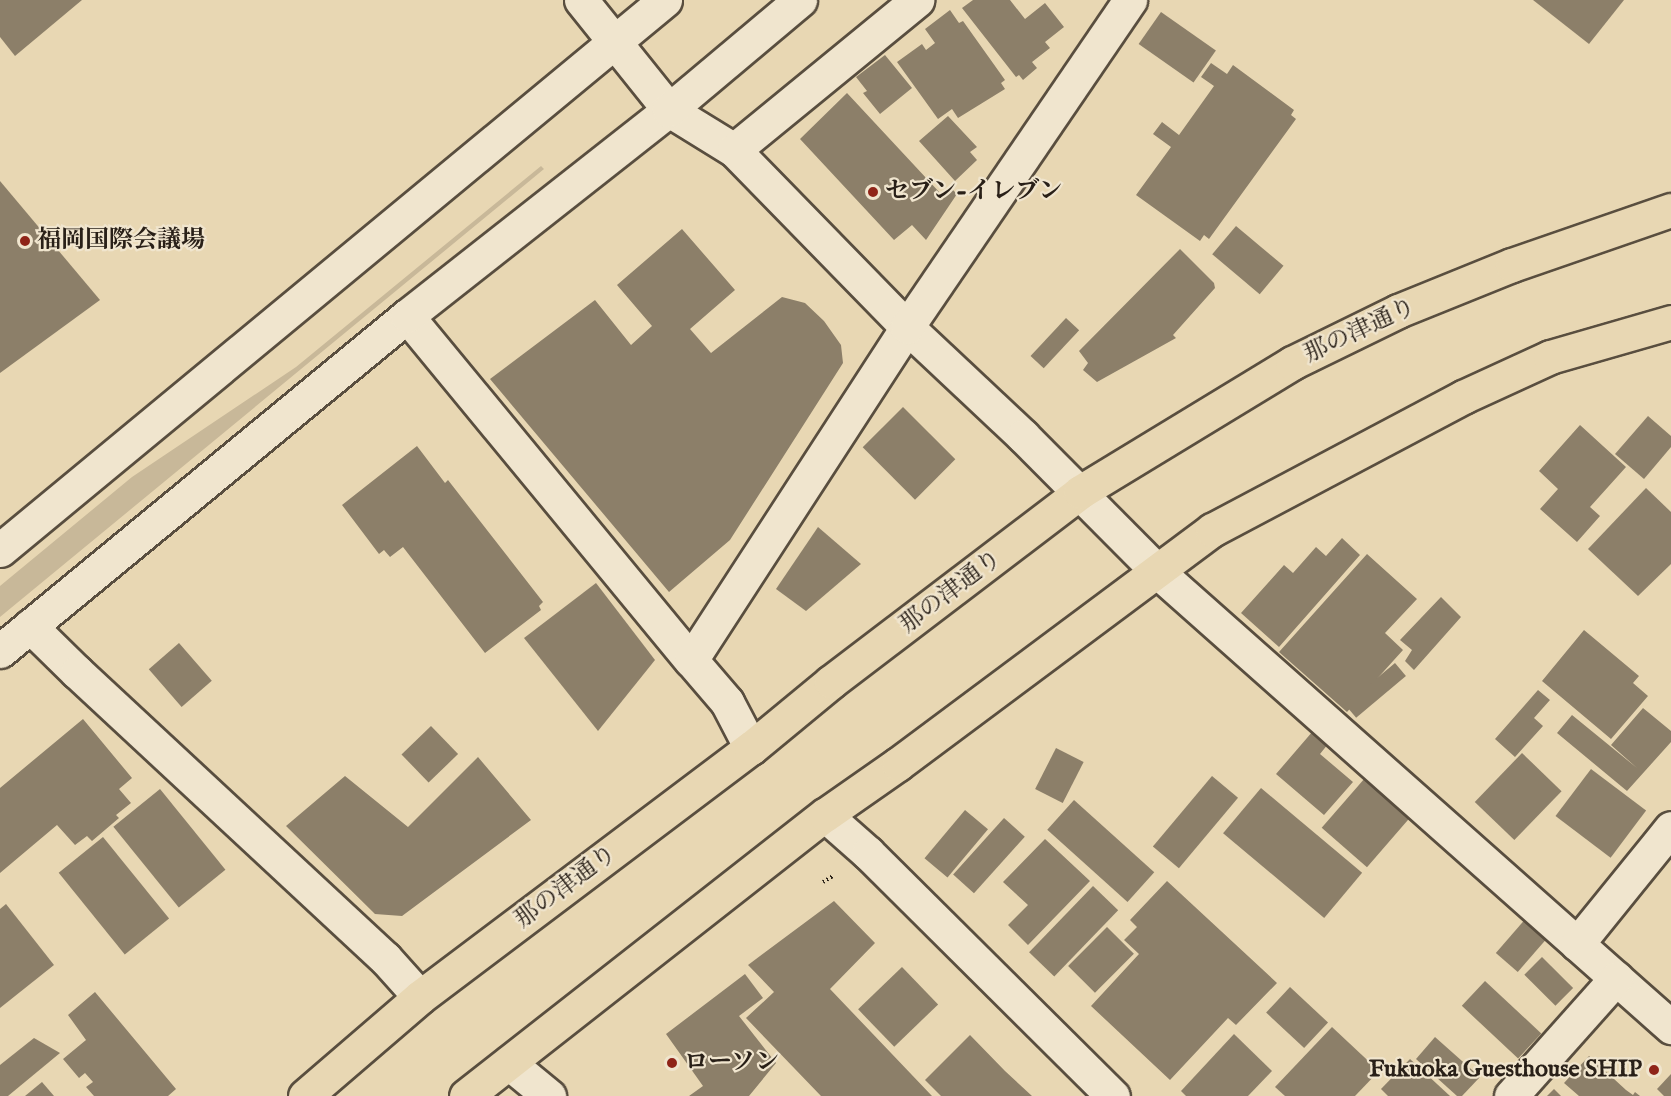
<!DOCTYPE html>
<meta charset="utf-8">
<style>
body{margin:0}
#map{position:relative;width:1671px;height:1096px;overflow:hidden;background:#e8d7b3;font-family:"IM FELL English","Noto Serif JP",serif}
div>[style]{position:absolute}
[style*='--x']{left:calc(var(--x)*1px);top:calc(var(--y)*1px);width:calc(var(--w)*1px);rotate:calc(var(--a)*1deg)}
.green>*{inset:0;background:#c8b899}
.building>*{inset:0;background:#8c7f69;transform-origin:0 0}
.path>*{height:4px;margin-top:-2px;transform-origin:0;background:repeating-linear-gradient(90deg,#292018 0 1.5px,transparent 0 4.5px)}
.roads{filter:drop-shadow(2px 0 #594e3f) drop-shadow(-2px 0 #594e3f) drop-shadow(0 2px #594e3f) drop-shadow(0 -2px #594e3f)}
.minor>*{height:33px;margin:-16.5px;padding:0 16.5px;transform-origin:16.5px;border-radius:16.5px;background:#f0e5ce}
.major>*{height:33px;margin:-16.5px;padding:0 16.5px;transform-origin:16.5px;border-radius:16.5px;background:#e8d7b3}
.dots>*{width:16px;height:16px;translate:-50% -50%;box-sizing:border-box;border:3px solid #f0e5ce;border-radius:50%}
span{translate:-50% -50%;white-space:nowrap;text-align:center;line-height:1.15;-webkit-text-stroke:4.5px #f0e5ce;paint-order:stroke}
.poi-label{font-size:24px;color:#292018;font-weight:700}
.left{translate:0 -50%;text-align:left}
.right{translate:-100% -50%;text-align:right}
.street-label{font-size:24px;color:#292018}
</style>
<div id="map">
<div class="green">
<div style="clip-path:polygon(541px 166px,544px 169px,0 617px,0 586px,132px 477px,296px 367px)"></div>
</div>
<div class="building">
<div style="clip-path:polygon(0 0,82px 0,15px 56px,0 37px)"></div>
<div style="clip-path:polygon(973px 0,1010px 0,1025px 19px,1045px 3px,1064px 27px,1045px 42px,1050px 48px,1032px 62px,1037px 68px,1023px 80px,1019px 75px,1016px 77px,962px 8px)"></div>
<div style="clip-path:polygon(1533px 0,1624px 0,1589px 44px)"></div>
<div style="clip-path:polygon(950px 10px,959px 23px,963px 21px,1005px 80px,1001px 83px,1005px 89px,958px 118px,952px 109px,938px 119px,897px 62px,922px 44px,926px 50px,935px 43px,925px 29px)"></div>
<div style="left:1161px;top:12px;width:67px;height:39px;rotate:35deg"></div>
<div style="clip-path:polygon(885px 55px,912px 88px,880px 114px,863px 93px,867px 91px,856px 77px)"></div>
<div style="clip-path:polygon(1211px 63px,1227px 74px,1233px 65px,1294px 110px,1291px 115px,1296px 119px,1209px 239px,1204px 235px,1200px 241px,1136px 195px,1171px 147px,1153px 134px,1162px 122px,1179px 135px,1214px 86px,1201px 77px)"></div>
<div style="clip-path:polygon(847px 93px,941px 194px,950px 187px,957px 194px,926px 240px,912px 225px,894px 240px,800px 139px)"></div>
<div style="clip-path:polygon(948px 116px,977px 147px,970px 152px,977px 160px,955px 181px,919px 141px)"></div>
<div style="clip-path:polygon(0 181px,100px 300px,0 373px)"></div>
<div style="left:1236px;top:226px;width:62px;height:37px;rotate:40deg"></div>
<div style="clip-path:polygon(682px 229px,735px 290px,690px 329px,711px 353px,782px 297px,805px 303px,824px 321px,841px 345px,843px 363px,730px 540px,669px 592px,490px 379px,595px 300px,631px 345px,652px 326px,617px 285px)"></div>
<div style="clip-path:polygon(1180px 249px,1214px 283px,1215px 288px,1173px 335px,1176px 338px,1097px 382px,1083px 370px,1088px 363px,1079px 351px)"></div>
<div style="left:1066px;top:318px;width:18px;height:52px;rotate:43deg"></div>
<div style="left:903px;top:407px;width:74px;height:57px;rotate:45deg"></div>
<div style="clip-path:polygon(1648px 416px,1671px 436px,1671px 447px,1644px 479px,1615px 454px)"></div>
<div style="clip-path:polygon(1580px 425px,1626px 467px,1590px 507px,1600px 516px,1577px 542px,1540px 509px,1558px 489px,1539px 471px)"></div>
<div style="clip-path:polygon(417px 446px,445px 483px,448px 480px,543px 602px,539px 606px,541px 610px,485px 653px,403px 547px,390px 557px,384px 550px,379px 554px,342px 505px)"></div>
<div style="clip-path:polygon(1646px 488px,1671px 512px,1671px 564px,1638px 596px,1588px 549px)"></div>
<div style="clip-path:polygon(818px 527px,861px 564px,806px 611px,776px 589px)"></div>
<div style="clip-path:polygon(1342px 538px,1360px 555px,1279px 647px,1241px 613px,1284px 565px,1293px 573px,1316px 547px,1326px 556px)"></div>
<div style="clip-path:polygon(1367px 554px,1417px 599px,1385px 633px,1403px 650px,1347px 712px,1279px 652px)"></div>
<div style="clip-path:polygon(596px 583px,655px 660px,598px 731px,524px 638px)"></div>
<div style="clip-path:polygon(1441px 597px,1461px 617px,1414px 670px,1405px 661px,1412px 650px,1400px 640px)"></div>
<div style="clip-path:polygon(1584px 630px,1639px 676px,1633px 683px,1648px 696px,1611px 739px,1542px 681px)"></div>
<div style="left:179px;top:643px;width:50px;height:40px;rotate:49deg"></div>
<div style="left:1395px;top:663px;width:17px;height:65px;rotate:50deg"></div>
<div style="clip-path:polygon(1538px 690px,1550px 700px,1534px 718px,1543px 726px,1515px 757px,1495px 739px)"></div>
<div style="clip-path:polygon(1643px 708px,1671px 731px,1671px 742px,1627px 791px,1557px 733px,1572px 715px,1637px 768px,1611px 745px)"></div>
<div style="clip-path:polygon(83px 719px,132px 778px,119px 789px,131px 803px,116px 815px,119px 818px,92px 841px,87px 836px,75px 845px,57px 825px,0 873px,0 788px)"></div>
<div style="left:431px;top:726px;width:39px;height:41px;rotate:46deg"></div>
<div style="clip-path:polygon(1313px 731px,1328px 744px,1320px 754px,1353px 782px,1324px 815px,1276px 774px)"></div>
<div style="left:1056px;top:748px;width:31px;height:46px;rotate:27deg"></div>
<div style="left:1522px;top:753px;width:55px;height:68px;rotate:44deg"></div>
<div style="clip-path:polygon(478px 757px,531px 820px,402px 916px,375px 914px,286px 826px,345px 776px,408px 827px)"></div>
<div style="left:1591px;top:769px;width:69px;height:59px;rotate:37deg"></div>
<div style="left:1212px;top:776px;width:34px;height:92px;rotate:40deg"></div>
<div style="left:1365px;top:778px;width:60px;height:66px;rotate:41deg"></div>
<div style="left:1261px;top:788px;width:132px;height:59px;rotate:40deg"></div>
<div style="left:160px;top:789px;width:104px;height:60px;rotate:51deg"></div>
<div style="left:1074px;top:800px;width:108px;height:40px;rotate:42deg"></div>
<div style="left:965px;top:810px;width:30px;height:63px;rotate:40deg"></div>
<div style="left:1004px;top:818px;width:28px;height:76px;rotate:42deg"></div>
<div style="left:103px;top:837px;width:105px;height:57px;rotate:51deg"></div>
<div style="clip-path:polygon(1045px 839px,1090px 881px,1028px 945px,1008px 925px,1028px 905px,1003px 882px)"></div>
<div style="clip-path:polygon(1167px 881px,1277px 983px,1236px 1025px,1228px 1018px,1170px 1080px,1091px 1006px,1139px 954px,1124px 940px,1137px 927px,1130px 920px)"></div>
<div style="left:1093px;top:886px;width:35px;height:92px;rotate:44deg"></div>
<div style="clip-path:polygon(834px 901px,875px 943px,830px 989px,932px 1096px,821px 1096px,746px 1018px,774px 992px,748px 965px)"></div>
<div style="clip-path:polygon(6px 904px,54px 965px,0 1008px,0 909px)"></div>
<div style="left:1528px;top:916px;width:29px;height:49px;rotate:41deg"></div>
<div style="left:1107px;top:927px;width:38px;height:55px;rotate:45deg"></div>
<div style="left:1542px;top:957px;width:44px;height:25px;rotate:45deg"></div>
<div style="left:902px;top:967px;width:52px;height:61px;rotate:46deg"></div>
<div style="clip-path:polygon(745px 974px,763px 998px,739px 1016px,776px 1063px,749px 1096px,689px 1096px,703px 1086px,666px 1034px)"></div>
<div style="left:1485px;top:981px;width:77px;height:34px;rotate:43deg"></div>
<div style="left:1290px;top:987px;width:52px;height:35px;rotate:43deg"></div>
<div style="clip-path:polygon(95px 992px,176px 1089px,168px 1096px,94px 1096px,86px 1087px,93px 1082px,85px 1073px,79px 1078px,63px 1059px,86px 1040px,68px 1015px)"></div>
<div style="clip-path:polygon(1332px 1027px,1379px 1071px,1355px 1096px,1285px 1096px,1275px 1087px)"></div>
<div style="clip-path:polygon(1234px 1034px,1272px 1071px,1248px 1096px,1186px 1096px,1181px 1091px)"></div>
<div style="clip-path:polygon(970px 1035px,1005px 1071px,1032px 1096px,941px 1096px,925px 1080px)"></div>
<div style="clip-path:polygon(1435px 1037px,1480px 1077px,1462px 1096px,1457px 1096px,1416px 1059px)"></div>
<div style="clip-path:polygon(34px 1038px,60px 1053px,8px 1096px,0 1096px,0 1065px)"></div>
<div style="clip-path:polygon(1589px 1056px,1626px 1090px,1633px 1095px,1635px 1092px,1640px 1096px,1579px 1096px,1564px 1083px)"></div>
<div style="clip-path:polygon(1410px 1059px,1450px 1096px,1388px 1096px,1381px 1089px)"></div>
<div style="clip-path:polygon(1671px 1074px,1671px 1096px,1664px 1096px,1657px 1089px)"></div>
<div style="clip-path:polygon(42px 1082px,54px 1096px,25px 1096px)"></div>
<div style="clip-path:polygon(1554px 1089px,1561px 1096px,1547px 1096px)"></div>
</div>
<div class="path">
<div style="--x:823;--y:882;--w:12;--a:-31"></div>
</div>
<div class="roads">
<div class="minor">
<div style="--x:581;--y:0;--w:141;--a:51.3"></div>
<div style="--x:669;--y:110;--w:76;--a:31.6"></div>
<div style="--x:734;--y:150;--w:248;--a:45.7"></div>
<div style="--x:907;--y:327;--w:159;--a:43.2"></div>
<div style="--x:1023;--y:436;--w:192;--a:45.2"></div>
<div style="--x:1158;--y:572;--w:686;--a:41.57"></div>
<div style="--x:734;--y:150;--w:237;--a:-39.3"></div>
<div style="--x:407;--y:316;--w:446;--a:50.5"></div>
<div style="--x:0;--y:550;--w:863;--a:-39.59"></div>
<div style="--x:30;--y:626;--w:66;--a:44.4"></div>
<div style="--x:77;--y:672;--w:420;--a:42.9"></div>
<div style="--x:385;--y:958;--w:52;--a:48.1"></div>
<div style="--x:0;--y:651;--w:527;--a:-39.46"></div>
<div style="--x:407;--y:316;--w:333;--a:-38.2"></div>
<div style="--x:669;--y:110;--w:171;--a:-40"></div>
<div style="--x:751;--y:748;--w:52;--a:-117.6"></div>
<div style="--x:727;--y:702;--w:55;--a:-130.6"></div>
<div style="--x:691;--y:660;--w:397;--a:-57"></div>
<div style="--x:907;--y:327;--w:396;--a:-55.7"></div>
<div style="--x:825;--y:815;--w:57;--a:41.5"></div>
<div style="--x:868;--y:853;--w:345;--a:44.8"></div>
<div style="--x:1577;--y:944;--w:149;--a:-51"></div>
<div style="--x:509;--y:1063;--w:52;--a:39.5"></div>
<div style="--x:1511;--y:1096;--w:158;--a:-48.3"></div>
</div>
<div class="major">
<div style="--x:305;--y:1096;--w:152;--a:-40.7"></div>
<div style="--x:420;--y:997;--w:414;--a:-37"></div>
<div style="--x:751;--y:748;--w:104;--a:-39.5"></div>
<div style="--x:831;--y:682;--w:313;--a:-37.3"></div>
<div style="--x:1080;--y:492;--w:248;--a:-31.3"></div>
<div style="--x:1292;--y:363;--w:118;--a:-26.1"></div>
<div style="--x:1398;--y:311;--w:123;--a:-22"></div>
<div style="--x:1512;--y:265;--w:168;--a:-19.1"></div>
<div style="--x:466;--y:1096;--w:456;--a:-38.1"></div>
<div style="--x:825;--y:815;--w:89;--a:-34.9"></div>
<div style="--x:898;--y:764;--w:392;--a:-36.7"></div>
<div style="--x:1212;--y:530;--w:284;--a:-27.9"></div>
<div style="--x:1463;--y:397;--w:96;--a:-24.7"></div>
<div style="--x:1550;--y:357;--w:126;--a:-16.1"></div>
</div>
</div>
<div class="dots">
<div style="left:873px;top:192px;background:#8f2418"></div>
<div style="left:25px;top:241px;background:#8f2418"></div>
<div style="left:672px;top:1063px;background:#8f2418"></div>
<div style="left:1654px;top:1070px;background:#8f2418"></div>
</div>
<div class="poi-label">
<span class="left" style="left:885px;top:192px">セブン-イレブン</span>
<span class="left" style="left:37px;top:241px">福岡国際会議場</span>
<span class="left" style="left:684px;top:1063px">ローソン</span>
<span class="right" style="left:1642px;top:1070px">Fukuoka Guesthouse SHIP</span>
</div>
<div class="street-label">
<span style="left:1360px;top:331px;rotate:-25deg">那の津通り</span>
<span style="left:951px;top:592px;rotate:-37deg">那の津通り</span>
<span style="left:566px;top:887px;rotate:-37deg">那の津通り</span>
</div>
</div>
